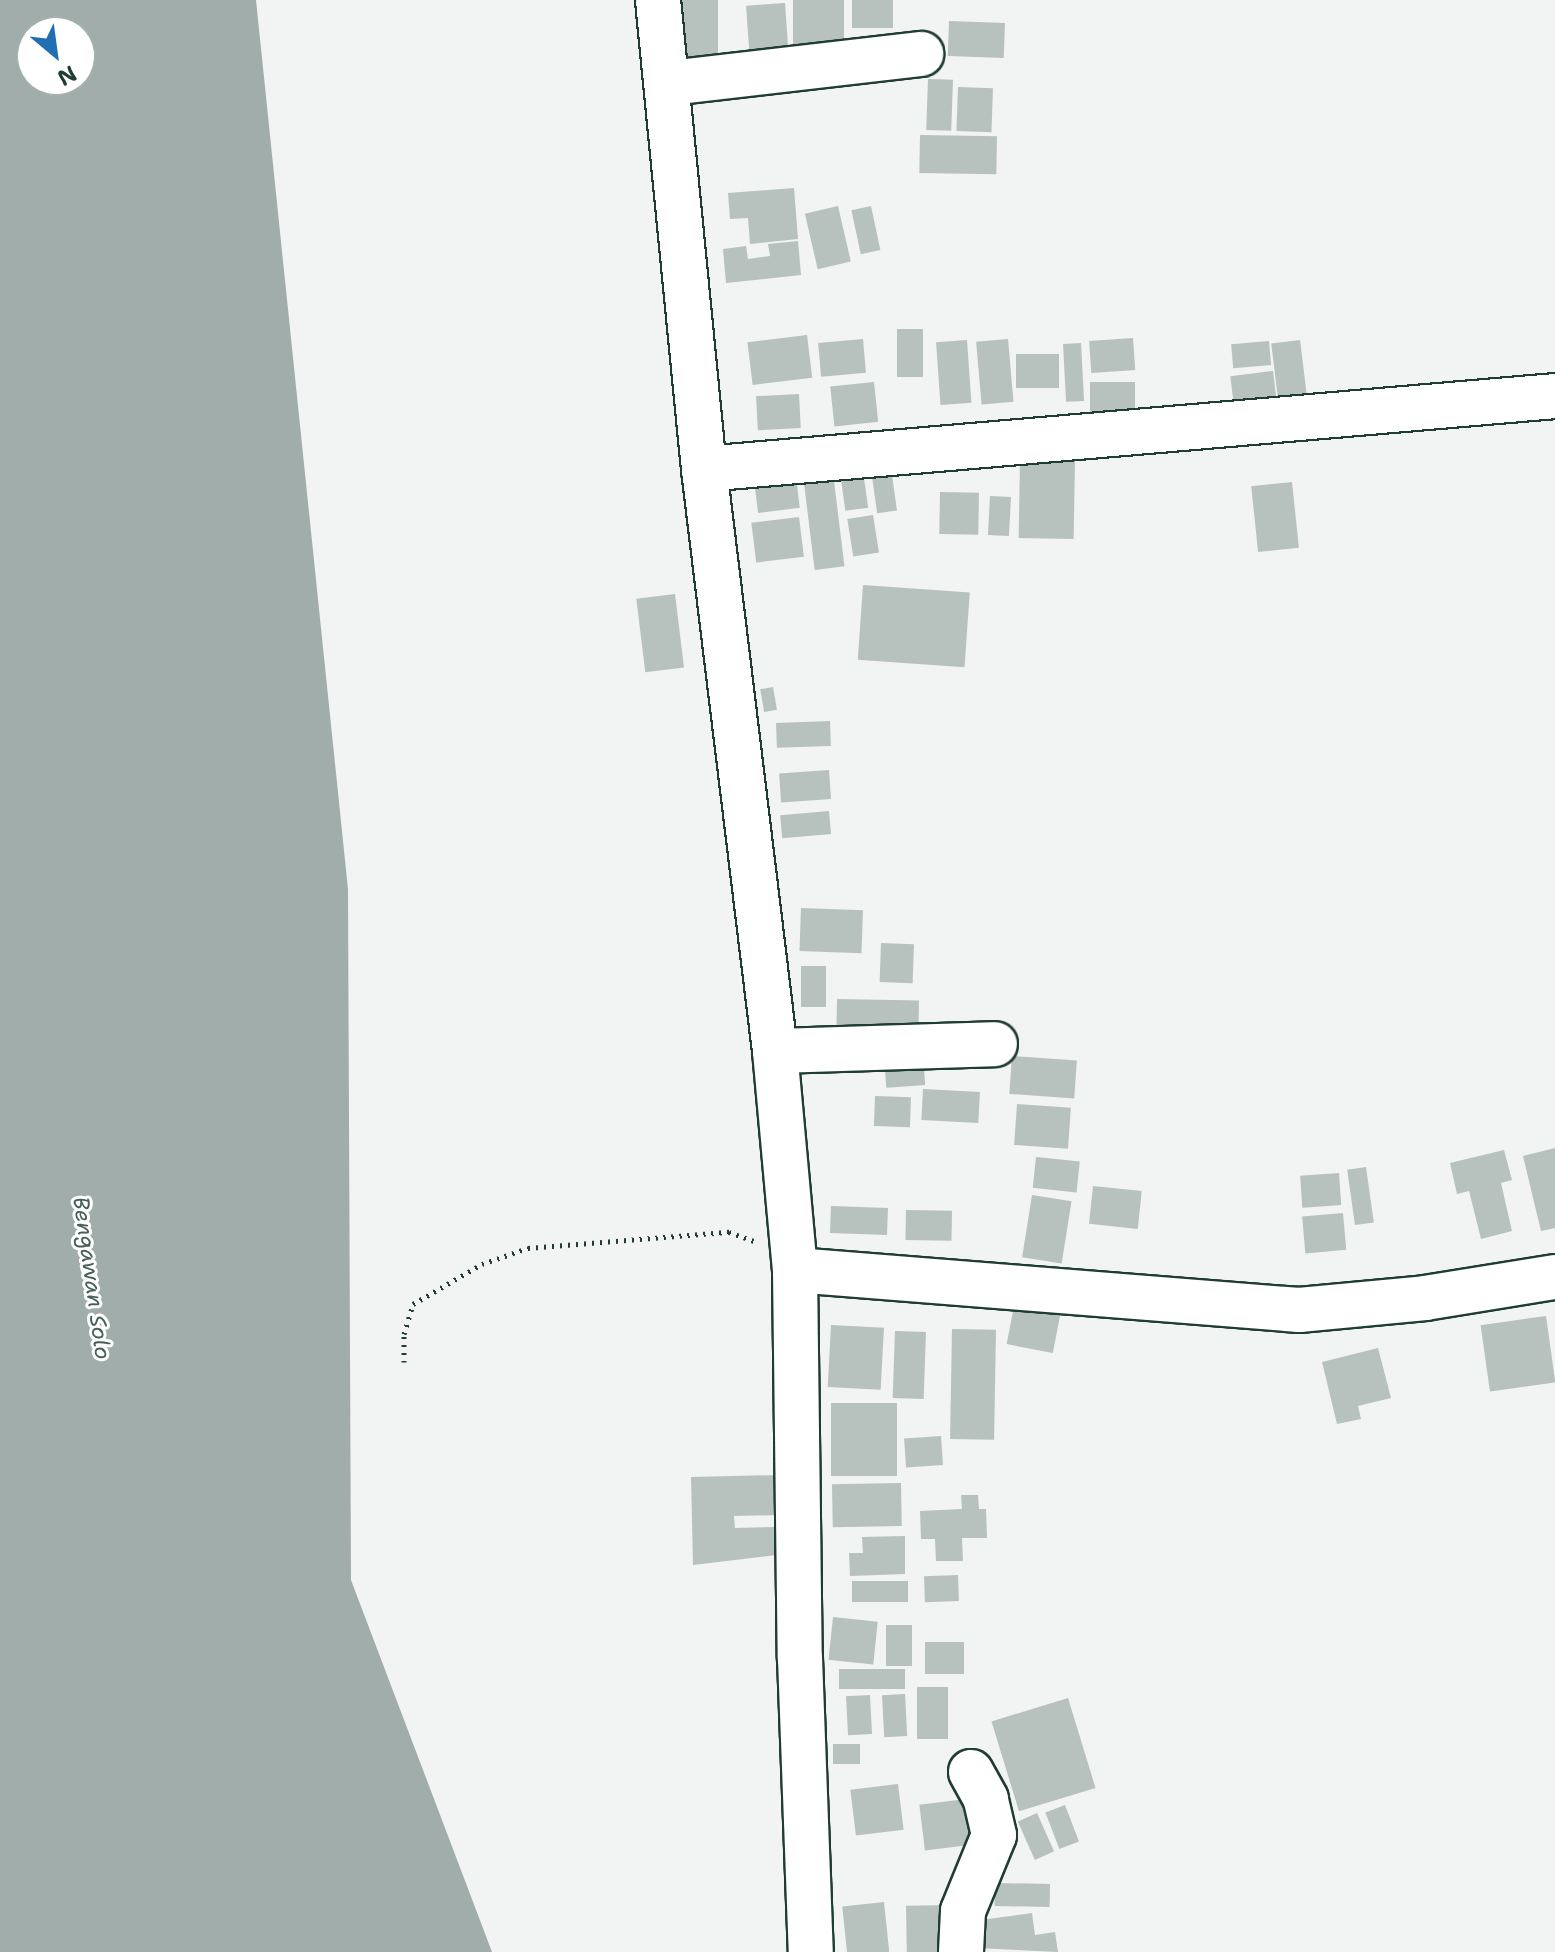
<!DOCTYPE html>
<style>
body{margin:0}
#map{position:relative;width:1555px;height:1952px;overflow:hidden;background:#f2f3f3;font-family:"Shantell Sans",sans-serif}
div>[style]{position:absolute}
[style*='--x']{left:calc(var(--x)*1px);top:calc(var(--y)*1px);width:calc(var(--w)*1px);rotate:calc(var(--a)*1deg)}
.water>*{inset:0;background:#a1adaa}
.building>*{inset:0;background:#b7c1bd;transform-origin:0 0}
.path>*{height:5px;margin-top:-2.5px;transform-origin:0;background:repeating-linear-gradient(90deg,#1f3d34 0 2px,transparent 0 8px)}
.roads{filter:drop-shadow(2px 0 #1f3d34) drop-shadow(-2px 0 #1f3d34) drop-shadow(0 2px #1f3d34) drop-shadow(0 -2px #1f3d34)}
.minor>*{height:44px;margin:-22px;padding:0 22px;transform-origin:22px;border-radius:22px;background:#fff}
span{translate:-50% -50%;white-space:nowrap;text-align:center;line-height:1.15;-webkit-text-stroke:6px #fff;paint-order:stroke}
.water-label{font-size:22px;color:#465f57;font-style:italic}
.north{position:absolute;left:16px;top:16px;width:80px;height:80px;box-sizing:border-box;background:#fff;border:2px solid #a5b1ae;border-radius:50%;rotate:151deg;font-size:22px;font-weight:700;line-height:32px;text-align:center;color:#1f3d34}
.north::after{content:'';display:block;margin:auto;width:28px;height:36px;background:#1f6fb2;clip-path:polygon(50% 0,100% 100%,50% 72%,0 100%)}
</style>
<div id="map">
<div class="water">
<div style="clip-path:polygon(evenodd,0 0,256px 0,348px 889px,351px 1580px,492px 1952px,0 1952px,0 0,32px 32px,80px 32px,80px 80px,32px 80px,32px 32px)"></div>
</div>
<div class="building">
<div style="left:677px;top:0;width:41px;height:70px"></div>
<div style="left:793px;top:0;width:51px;height:62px"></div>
<div style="left:852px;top:0;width:41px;height:28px"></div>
<div style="left:785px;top:3px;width:55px;height:39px;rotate:86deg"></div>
<div style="left:949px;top:21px;width:56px;height:35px;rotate:2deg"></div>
<div style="left:928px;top:79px;width:25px;height:51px;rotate:2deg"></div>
<div style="left:958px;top:87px;width:35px;height:44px;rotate:2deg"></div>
<div style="left:920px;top:135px;width:77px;height:38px;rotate:1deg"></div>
<div style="clip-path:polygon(794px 188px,798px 239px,750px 244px,748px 218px,730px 219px,728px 193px)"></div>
<div style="left:838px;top:206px;width:57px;height:34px;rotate:77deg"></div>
<div style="left:871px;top:206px;width:45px;height:20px;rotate:78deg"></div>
<div style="clip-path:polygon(798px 241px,801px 275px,726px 283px,723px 249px,746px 246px,748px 259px,770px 256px,768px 244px)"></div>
<div style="left:923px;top:329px;width:48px;height:26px;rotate:90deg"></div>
<div style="left:807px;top:335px;width:43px;height:60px;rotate:83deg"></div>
<div style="left:1133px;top:338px;width:32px;height:44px;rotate:86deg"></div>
<div style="left:863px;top:339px;width:34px;height:45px;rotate:85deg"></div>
<div style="left:1008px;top:339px;width:63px;height:32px;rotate:85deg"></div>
<div style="left:967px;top:340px;width:63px;height:31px;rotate:86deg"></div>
<div style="left:1300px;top:340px;width:55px;height:29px;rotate:83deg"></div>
<div style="left:1269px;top:341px;width:24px;height:38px;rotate:85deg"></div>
<div style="left:1081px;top:343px;width:58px;height:18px;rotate:87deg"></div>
<div style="left:1016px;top:354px;width:43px;height:34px"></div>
<div style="left:1273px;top:371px;width:31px;height:43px;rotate:83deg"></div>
<div style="left:874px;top:382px;width:40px;height:44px;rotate:84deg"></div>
<div style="left:1090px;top:382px;width:45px;height:40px"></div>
<div style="left:799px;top:394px;width:34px;height:43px;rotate:87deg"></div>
<div style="left:1020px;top:460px;width:55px;height:78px;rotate:1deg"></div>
<div style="left:891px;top:468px;width:43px;height:20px;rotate:82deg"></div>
<div style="left:863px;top:471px;width:37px;height:23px;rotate:82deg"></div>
<div style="left:833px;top:473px;width:94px;height:30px;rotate:83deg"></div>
<div style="left:796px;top:477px;width:31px;height:42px;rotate:83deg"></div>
<div style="left:1292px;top:482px;width:66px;height:41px;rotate:84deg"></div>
<div style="left:940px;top:492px;width:39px;height:42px;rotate:1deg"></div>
<div style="left:990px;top:496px;width:21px;height:39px;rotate:3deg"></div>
<div style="left:873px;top:515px;width:38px;height:26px;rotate:81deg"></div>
<div style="left:799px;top:517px;width:40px;height:48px;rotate:83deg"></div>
<div style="left:863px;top:585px;width:107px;height:75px;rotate:4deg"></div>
<div style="left:675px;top:594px;width:74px;height:39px;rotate:83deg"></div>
<div style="left:773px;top:687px;width:23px;height:13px;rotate:80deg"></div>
<div style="left:830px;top:721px;width:25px;height:54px;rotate:88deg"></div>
<div style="left:829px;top:770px;width:29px;height:50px;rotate:86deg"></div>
<div style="left:829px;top:811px;width:23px;height:49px;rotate:85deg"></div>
<div style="left:801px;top:908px;width:62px;height:43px;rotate:2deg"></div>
<div style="left:881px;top:943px;width:33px;height:39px;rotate:2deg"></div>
<div style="left:801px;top:966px;width:25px;height:41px"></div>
<div style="left:837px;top:999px;width:82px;height:31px;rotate:1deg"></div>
<div style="left:923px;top:1054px;width:31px;height:39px;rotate:86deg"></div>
<div style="left:1012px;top:1056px;width:65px;height:38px;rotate:4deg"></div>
<div style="left:923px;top:1089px;width:57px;height:31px;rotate:3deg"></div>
<div style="left:875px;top:1096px;width:36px;height:30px;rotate:2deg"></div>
<div style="left:1017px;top:1104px;width:54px;height:41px;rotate:4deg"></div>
<div style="clip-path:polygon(1555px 1148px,1555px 1228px,1541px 1231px,1523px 1156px)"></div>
<div style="clip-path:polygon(1504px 1150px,1512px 1180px,1501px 1183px,1512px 1231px,1481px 1239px,1469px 1191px,1457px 1194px,1450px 1163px)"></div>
<div style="left:1036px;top:1157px;width:44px;height:31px;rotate:6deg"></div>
<div style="left:1366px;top:1167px;width:56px;height:19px;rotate:82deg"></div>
<div style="left:1339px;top:1173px;width:32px;height:39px;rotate:86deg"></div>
<div style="left:1093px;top:1186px;width:49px;height:38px;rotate:6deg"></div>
<div style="left:1032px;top:1195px;width:40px;height:63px;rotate:9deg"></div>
<div style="left:831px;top:1206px;width:57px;height:27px;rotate:2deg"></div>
<div style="left:906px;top:1210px;width:46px;height:30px;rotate:1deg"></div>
<div style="left:1343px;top:1213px;width:37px;height:41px;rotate:85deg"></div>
<div style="left:1016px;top:1296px;width:47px;height:49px;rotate:11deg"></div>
<div style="left:1546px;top:1316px;width:67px;height:66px;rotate:82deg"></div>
<div style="left:831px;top:1325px;width:53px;height:62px;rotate:3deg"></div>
<div style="left:952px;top:1329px;width:44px;height:110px;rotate:1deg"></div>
<div style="left:895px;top:1331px;width:31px;height:67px;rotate:2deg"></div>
<div style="clip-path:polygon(1378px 1348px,1391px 1398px,1358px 1406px,1361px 1419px,1337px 1424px,1322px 1362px)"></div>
<div style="left:897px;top:1403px;width:73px;height:66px;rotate:90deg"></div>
<div style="left:941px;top:1436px;width:29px;height:37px;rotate:86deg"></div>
<div style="clip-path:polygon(780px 1475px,781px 1515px,734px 1516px,735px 1528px,775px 1527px,776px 1555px,693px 1565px,691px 1477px)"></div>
<div style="left:901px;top:1483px;width:43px;height:69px;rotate:89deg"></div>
<div style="clip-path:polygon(961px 1495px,978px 1495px,979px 1509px,986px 1509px,987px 1538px,962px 1538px,963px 1561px,936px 1561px,935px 1539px,921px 1539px,920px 1511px,962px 1509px)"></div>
<div style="clip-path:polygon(905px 1536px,905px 1574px,850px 1576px,849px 1553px,863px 1553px,862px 1537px)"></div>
<div style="left:958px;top:1575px;width:26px;height:34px;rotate:88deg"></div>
<div style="left:908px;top:1581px;width:21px;height:56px;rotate:90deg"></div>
<div style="left:833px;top:1617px;width:45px;height:43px;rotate:6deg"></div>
<div style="left:886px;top:1625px;width:26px;height:41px"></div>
<div style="left:925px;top:1642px;width:39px;height:32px"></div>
<div style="left:905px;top:1669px;width:20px;height:66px;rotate:90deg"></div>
<div style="left:917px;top:1687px;width:31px;height:52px"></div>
<div style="left:905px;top:1694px;width:42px;height:23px;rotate:87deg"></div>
<div style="left:870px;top:1695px;width:39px;height:24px;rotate:87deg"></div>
<div style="left:1068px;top:1698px;width:94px;height:80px;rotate:73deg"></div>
<div style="left:860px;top:1744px;width:20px;height:27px;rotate:90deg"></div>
<div style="left:898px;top:1784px;width:46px;height:48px;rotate:83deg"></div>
<div style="left:966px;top:1799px;width:46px;height:47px;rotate:83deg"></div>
<div style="left:1065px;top:1805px;width:39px;height:21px;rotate:69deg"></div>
<div style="left:1037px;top:1813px;width:42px;height:21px;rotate:66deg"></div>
<div style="left:995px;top:1883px;width:55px;height:23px;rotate:1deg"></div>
<div style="left:884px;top:1902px;width:50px;height:42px;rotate:84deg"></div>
<div style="left:952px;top:1905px;width:47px;height:46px;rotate:89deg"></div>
<div style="clip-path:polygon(1032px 1913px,1035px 1935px,1055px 1932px,1058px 1952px,977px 1948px,973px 1921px)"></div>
</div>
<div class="path">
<div style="--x:404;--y:1362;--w:28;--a:-90"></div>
<div style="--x:404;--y:1334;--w:31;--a:-73"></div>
<div style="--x:413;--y:1304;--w:80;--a:-30.1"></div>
<div style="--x:482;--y:1264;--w:49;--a:-19.2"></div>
<div style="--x:528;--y:1248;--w:202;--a:-4.6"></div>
<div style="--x:729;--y:1232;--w:29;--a:20"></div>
</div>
<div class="roads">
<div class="minor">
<div style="--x:658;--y:0;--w:471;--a:84.4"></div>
<div style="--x:704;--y:469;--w:586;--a:83.04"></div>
<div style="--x:775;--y:1051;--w:220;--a:84.8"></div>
<div style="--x:795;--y:1270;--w:388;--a:89.3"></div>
<div style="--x:800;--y:1658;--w:294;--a:87.9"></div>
<div style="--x:669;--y:83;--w:254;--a:-6.6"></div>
<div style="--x:704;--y:469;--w:854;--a:-4.9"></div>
<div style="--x:775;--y:1051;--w:220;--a:-1.8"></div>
<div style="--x:795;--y:1270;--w:506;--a:4.54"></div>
<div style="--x:1299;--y:1310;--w:127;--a:-5.4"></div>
<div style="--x:1425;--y:1298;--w:132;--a:-9.2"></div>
<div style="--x:961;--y:1952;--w:41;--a:-87.2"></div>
<div style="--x:963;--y:1911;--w:82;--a:-67.8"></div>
<div style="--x:994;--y:1835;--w:37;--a:-103"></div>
<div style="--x:986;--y:1799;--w:31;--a:-119"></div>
</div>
</div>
<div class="water-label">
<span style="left:92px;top:1278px;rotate:82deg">Bengawan Solo</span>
</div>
<div class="north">N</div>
</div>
